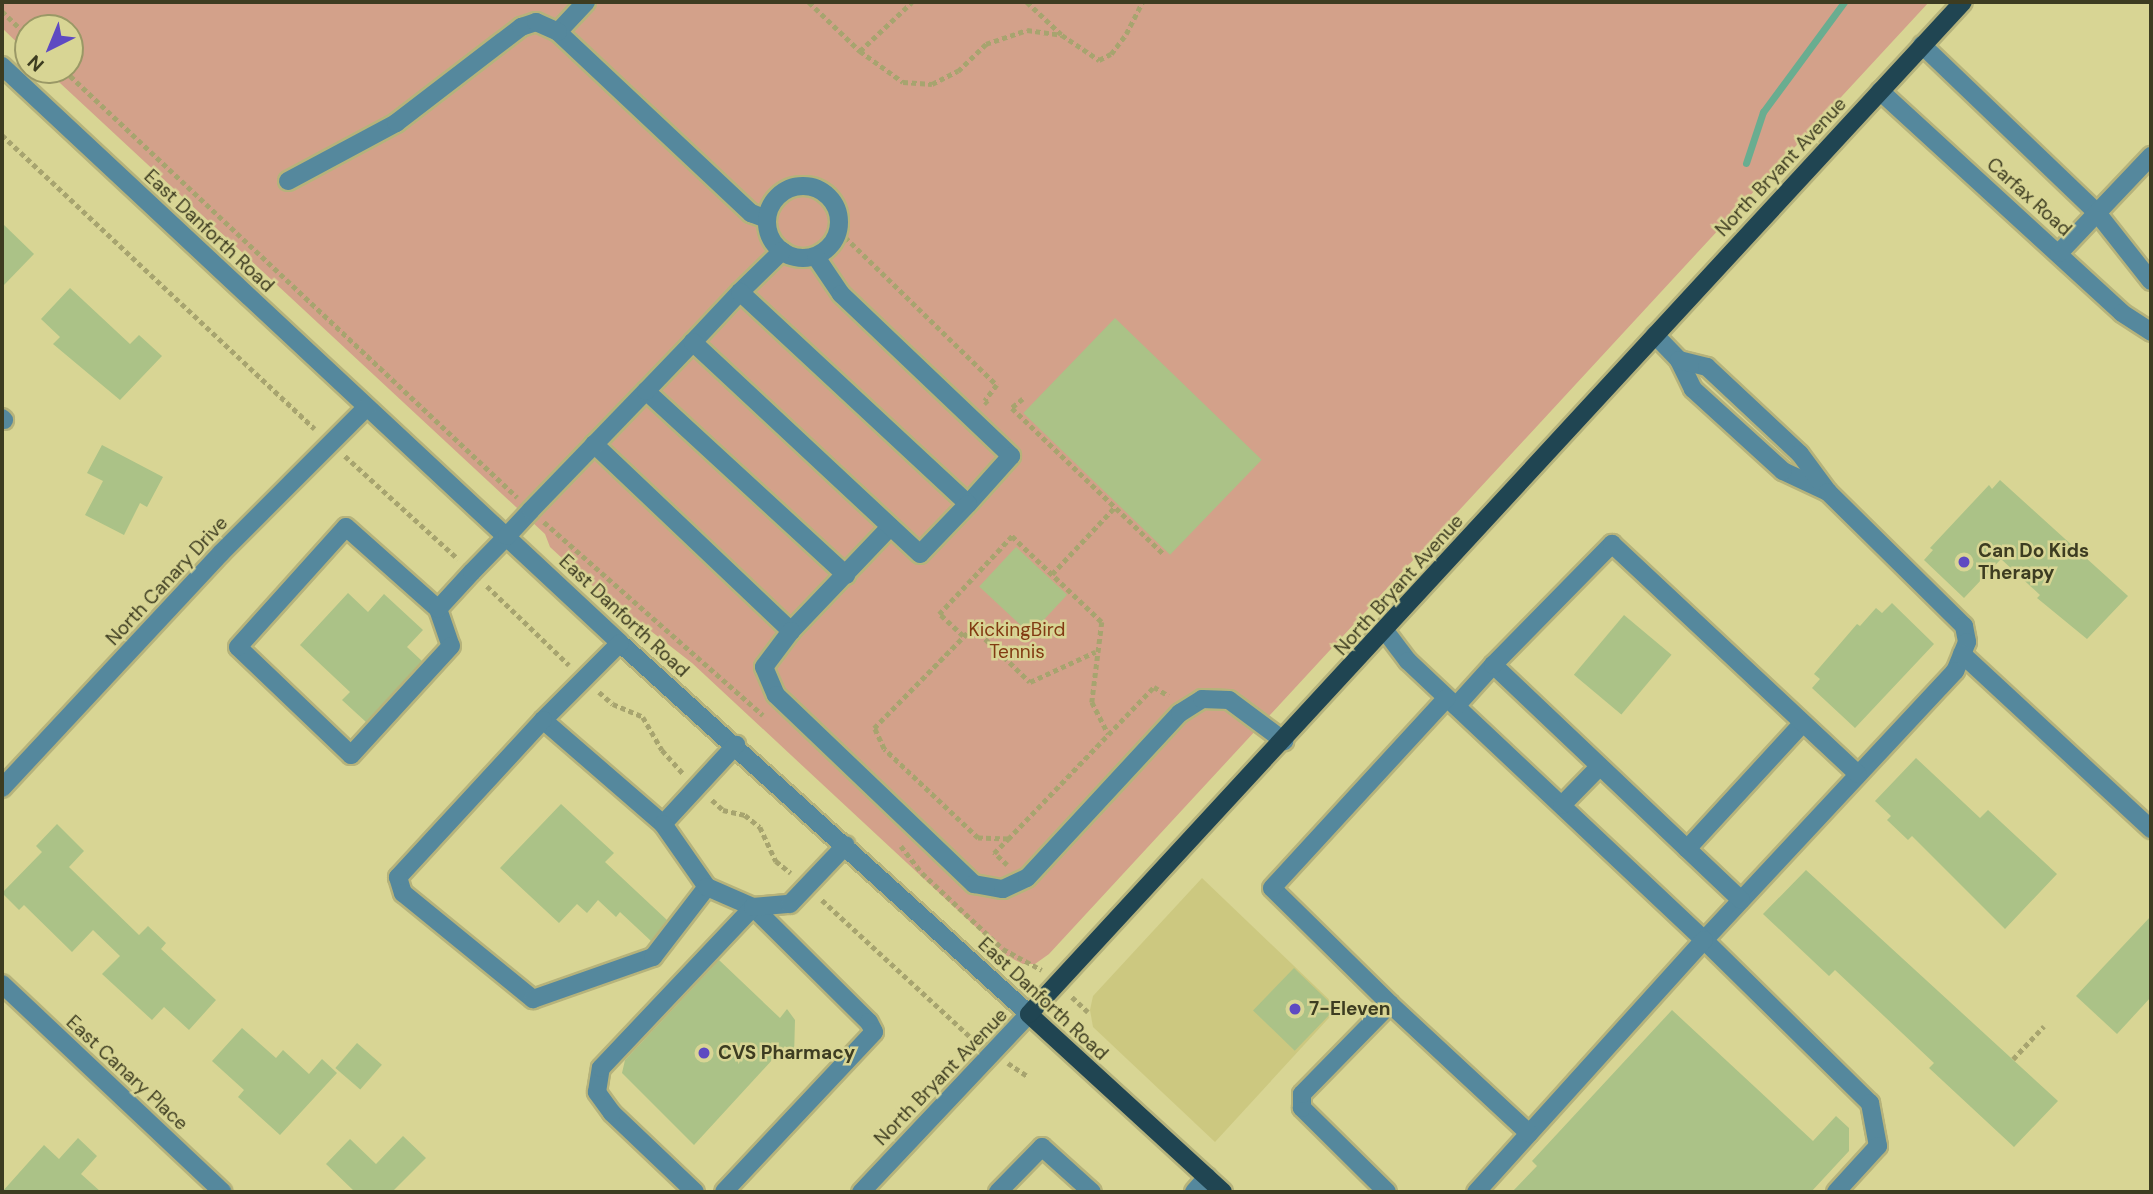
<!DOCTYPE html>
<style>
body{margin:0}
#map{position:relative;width:2153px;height:1194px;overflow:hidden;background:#d8d594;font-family:"DM Sans",sans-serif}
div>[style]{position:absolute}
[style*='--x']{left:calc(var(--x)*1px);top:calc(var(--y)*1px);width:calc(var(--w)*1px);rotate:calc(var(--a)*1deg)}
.built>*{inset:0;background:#ccc880}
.green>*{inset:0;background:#d3a18a}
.stream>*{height:7px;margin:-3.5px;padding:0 3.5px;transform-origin:3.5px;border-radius:3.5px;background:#69ad90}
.building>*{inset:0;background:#abc287;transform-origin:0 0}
.path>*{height:4.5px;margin-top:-2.25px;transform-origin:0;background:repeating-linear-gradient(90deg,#a7a46f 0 5px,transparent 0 8.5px)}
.roads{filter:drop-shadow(2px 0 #b6b37b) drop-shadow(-2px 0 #b6b37b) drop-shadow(0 2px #b6b37b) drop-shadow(0 -2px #b6b37b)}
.minor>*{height:18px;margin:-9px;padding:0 9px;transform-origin:9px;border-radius:9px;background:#55889d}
.minor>.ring{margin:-9px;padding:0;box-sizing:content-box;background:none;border:18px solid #55889d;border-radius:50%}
.major>*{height:18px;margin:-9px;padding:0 9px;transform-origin:9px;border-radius:9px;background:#204552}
.dots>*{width:19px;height:19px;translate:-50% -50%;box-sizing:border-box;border:4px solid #d8d594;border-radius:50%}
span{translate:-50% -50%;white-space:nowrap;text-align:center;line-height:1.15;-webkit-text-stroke:5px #d8d594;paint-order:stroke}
.street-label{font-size:19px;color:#3d3c21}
.poi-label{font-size:19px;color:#3d3c21;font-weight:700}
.left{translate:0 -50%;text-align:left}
.park-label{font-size:19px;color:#823a12}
.frame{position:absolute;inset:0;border:4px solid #3d3c21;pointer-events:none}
.north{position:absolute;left:14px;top:14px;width:70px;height:70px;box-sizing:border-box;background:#d8d594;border:2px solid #9a9866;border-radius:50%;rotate:223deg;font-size:19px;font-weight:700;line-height:28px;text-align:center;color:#3d3c21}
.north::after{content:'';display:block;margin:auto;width:24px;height:32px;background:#5e4ac2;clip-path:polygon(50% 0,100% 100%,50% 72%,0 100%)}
</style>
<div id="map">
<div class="built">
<div style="clip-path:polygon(1202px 878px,1338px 1008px,1215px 1142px,1093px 1027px,1090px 1010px,1093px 996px)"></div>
</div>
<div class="green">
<div style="clip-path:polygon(2px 2px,1929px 2px,1049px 954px,1035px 964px,1023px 964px,1007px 956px,692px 663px,589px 583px,550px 547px,545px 534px,46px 70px,70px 70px,70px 28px,28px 28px,28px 53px,2px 28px)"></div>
</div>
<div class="stream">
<div style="--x:1746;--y:163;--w:54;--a:-71.6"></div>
<div style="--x:1763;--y:112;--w:137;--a:-53.6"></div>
</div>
<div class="building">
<div style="clip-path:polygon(2px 223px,34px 254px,2px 287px)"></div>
<div style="clip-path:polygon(70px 288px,130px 344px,139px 335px,162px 356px,120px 400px,53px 344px,60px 337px,41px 319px)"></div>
<div style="left:1115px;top:318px;width:204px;height:132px;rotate:44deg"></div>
<div style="clip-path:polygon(102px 445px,163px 477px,147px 507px,140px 503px,124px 535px,85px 515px,103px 481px,87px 473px)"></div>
<div style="clip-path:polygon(2000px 480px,2128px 596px,2087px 639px,2037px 598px,2040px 595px,2001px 559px,1964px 598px,1924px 560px,1933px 550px,1930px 548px,1989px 485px,1992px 489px)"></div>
<div style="left:1016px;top:547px;width:70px;height:54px;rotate:43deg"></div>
<div style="clip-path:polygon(348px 593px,368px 612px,384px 594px,423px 630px,407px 647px,422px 661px,366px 722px,342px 700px,350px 692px,300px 645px)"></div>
<div style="clip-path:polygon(1892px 603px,1934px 644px,1855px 728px,1812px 688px,1820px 679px,1814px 674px,1857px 624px,1860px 626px,1876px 608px,1882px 613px)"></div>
<div style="left:1624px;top:615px;width:62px;height:78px;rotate:40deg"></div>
<div style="clip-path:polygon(1916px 758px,1980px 818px,1988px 810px,2057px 874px,2005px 929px,1912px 836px,1908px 840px,1887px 820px,1891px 816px,1875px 801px)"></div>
<div style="clip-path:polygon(561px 804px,614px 853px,605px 862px,667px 920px,651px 941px,620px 912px,616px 917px,598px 900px,587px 913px,577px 904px,559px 923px,500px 868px)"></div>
<div style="clip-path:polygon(57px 824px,84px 851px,69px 867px,139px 935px,148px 926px,166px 943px,161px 949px,216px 1000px,189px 1030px,164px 1007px,152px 1020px,102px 974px,120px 956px,93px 930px,72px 952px,24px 905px,19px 910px,2px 893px,42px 852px,36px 846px)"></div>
<div style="clip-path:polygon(1806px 870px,2058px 1101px,2014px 1147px,1929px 1068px,1934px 1063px,1835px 970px,1829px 976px,1763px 914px)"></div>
<div style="clip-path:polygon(2151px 916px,2151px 997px,2117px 1034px,2076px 996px)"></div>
<div style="clip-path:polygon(719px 960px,780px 1018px,787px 1009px,795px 1020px,794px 1057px,785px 1046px,694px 1145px,622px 1073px,625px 1060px)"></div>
<div style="left:1294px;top:968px;width:58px;height:59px;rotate:44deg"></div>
<div style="clip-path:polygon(1672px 1010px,1813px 1141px,1836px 1116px,1849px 1128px,1849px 1151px,1811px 1192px,1512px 1192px,1537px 1166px,1532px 1161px)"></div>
<div style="clip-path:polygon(242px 1028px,276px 1058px,283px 1050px,309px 1074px,322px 1059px,337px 1073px,280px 1135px,238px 1097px,244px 1090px,212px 1061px)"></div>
<div style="left:357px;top:1043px;width:33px;height:33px;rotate:41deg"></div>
<div style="clip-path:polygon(403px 1136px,426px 1158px,392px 1192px,355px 1192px,326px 1164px,350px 1139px,376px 1164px)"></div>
<div style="clip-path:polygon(78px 1138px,97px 1156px,81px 1174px,101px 1192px,2px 1192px,44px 1145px,59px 1159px)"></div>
</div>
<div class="path">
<div style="--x:809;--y:2;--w:71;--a:43.9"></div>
<div style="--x:860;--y:51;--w:53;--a:35.8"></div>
<div style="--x:903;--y:82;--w:29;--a:4"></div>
<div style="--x:932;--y:84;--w:29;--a:-27"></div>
<div style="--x:958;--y:71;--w:39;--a:-44"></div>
<div style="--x:986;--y:44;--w:43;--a:-18.9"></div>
<div style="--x:1027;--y:30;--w:35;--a:8"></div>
<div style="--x:1062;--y:35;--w:45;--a:34"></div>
<div style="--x:1099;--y:60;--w:13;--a:-27"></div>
<div style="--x:1111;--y:54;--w:25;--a:-53"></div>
<div style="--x:1126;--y:34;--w:36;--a:-63"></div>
<div style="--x:1027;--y:2;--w:47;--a:43.3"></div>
<div style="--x:2;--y:11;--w:36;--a:44"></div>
<div style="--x:860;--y:51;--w:71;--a:-43.3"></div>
<div style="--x:64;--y:70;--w:623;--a:43.31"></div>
<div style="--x:2;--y:135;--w:429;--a:43.2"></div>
<div style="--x:839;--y:231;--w:221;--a:44.3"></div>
<div style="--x:997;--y:385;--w:20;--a:127"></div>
<div style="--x:985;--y:401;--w:4;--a:45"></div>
<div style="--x:1023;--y:399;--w:14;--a:141"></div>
<div style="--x:1012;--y:408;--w:212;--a:43.9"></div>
<div style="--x:345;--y:456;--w:153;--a:42.3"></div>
<div style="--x:544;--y:522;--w:292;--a:41.4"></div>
<div style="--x:1052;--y:574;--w:92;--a:-46.8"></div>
<div style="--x:487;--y:586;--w:114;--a:43.9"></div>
<div style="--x:963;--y:636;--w:33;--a:-137"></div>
<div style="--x:939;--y:614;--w:107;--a:-46.9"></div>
<div style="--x:1012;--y:536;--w:124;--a:43.7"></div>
<div style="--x:1102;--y:622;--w:81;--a:97.1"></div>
<div style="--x:1092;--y:702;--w:36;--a:63"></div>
<div style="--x:599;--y:692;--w:18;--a:41"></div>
<div style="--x:613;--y:704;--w:33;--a:23"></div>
<div style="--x:643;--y:717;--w:38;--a:60"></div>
<div style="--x:662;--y:750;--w:31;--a:48"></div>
<div style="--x:712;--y:800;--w:15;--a:42"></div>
<div style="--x:723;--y:810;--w:23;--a:13"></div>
<div style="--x:745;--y:815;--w:19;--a:39"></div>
<div style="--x:760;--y:827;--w:38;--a:65"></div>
<div style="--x:776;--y:861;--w:19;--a:39"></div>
<div style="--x:1008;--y:839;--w:30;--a:-178"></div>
<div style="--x:978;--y:838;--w:129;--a:-136.6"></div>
<div style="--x:884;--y:749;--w:23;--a:-115"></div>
<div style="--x:874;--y:728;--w:141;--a:-45.6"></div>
<div style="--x:973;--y:627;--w:79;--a:44"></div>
<div style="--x:1030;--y:682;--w:72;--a:-24.8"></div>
<div style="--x:901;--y:846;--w:34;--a:52"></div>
<div style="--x:922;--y:873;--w:111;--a:43.2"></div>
<div style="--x:1003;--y:949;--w:44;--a:28.3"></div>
<div style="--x:1007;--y:865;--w:18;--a:-137"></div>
<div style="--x:994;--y:853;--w:20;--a:-45"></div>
<div style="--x:1008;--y:839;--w:211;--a:-46.2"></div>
<div style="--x:1154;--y:687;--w:17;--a:31"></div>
<div style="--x:822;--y:900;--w:211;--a:42.7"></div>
<div style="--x:1072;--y:997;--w:22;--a:43"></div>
<div style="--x:2013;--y:1059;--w:45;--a:-46.8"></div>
<div style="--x:1008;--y:1063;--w:25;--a:34"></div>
</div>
<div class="roads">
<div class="minor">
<div style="--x:586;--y:2;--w:41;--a:133"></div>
<div style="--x:558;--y:32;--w:265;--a:43.2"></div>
<div style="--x:751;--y:213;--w:17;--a:21"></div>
<div style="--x:1922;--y:45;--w:244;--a:43.8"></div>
<div style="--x:2098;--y:214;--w:85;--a:51.7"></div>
<div style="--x:2;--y:66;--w:845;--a:43.03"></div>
<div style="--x:620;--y:643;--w:552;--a:42.21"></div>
<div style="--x:1029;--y:1014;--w:245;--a:133.3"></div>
<div style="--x:1880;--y:91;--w:328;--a:42.5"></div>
<div style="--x:2122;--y:313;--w:35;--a:33"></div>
<div style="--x:288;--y:181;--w:123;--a:-28.2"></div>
<div style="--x:396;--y:123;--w:158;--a:-37.5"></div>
<div style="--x:521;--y:27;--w:16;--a:-18"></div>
<div style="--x:536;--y:22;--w:24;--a:24"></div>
<div class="ring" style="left:767px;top:186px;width:54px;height:54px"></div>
<div style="--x:2059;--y:253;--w:134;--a:-46.5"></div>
<div style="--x:816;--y:257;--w:45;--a:56"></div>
<div style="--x:841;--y:294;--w:235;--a:43.6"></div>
<div style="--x:1011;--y:456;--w:64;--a:131.9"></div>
<div style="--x:740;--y:292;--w:59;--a:-44.3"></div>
<div style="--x:1655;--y:335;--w:35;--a:46"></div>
<div style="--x:646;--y:391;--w:272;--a:42.6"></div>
<div style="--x:2;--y:418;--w:3;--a:45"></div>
<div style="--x:594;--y:444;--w:272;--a:43.5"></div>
<div style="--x:791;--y:631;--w:144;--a:-46.4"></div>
<div style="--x:1828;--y:492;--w:50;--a:-155"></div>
<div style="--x:1783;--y:471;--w:122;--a:-137.7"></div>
<div style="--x:1693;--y:389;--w:32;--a:-116"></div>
<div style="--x:1679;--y:360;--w:29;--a:14"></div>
<div style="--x:1707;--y:367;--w:127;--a:43.1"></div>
<div style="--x:1800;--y:454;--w:47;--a:53.6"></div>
<div style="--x:1828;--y:492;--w:191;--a:44.6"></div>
<div style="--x:1964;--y:626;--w:16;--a:79"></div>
<div style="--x:1967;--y:642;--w:31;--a:112"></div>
<div style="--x:1955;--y:671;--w:368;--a:133"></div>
<div style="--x:1704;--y:940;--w:233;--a:44.5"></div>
<div style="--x:1870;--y:1103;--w:44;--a:79.5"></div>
<div style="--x:1878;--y:1146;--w:62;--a:132.4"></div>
<div style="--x:438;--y:609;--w:39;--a:71"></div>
<div style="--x:451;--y:646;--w:148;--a:132.5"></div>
<div style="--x:351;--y:755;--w:156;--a:-136.3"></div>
<div style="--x:238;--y:647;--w:161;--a:-48"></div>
<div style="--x:346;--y:527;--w:123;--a:41.7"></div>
<div style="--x:438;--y:609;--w:50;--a:-47.4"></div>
<div style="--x:472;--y:572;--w:50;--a:-45.8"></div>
<div style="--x:507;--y:536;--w:35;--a:-47"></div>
<div style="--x:531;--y:510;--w:165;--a:-46"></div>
<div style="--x:646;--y:391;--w:68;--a:-46.2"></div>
<div style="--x:693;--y:342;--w:69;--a:-46.8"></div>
<div style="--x:740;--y:292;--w:311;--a:42.9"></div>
<div style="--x:968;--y:504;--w:69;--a:133.8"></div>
<div style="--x:920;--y:554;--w:311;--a:-137"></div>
<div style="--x:791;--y:631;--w:45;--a:126.9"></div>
<div style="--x:764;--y:667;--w:30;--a:67"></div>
<div style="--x:776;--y:695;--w:274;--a:43.7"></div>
<div style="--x:974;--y:884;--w:29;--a:10"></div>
<div style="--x:1003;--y:889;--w:26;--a:-25"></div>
<div style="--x:1027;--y:878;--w:225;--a:-47.2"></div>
<div style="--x:1180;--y:713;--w:26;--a:-32"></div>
<div style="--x:1202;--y:699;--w:27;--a:2"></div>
<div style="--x:1229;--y:700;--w:69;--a:36.7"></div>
<div style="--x:1386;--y:632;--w:36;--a:53"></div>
<div style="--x:1408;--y:661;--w:407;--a:43.3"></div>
<div style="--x:1704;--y:940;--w:340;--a:132.1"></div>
<div style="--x:620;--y:643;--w:109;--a:135"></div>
<div style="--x:543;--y:720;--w:159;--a:40.9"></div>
<div style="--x:663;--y:824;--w:108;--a:-47.3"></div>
<div style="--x:1962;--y:654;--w:258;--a:42.8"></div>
<div style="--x:1456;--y:706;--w:55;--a:-47.9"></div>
<div style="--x:543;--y:720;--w:214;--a:132.7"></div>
<div style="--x:398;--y:877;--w:17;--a:73"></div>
<div style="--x:403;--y:893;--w:168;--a:39.2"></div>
<div style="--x:533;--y:999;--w:127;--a:-19.3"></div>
<div style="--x:653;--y:957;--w:88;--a:-52.4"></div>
<div style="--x:2;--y:788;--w:321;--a:-47"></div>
<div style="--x:221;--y:553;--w:206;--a:-45"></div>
<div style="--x:1562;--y:805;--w:54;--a:-45.7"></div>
<div style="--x:663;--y:824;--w:77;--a:55.1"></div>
<div style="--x:707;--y:887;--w:50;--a:23.5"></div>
<div style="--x:753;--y:907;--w:163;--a:44.8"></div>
<div style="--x:869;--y:1022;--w:11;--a:63"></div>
<div style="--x:874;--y:1032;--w:219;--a:133.2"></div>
<div style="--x:1687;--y:849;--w:171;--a:-47.4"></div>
<div style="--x:1741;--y:900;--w:342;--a:-136.5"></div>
<div style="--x:1493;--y:665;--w:170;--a:-45.5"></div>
<div style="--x:1612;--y:544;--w:337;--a:43.1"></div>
<div style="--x:2;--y:984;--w:303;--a:43.3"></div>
<div style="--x:1390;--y:1004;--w:190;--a:42.9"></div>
<div style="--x:695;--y:1192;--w:115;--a:-136.4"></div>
<div style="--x:612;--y:1113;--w:26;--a:-126"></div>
<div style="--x:597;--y:1092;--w:24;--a:-81"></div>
<div style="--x:601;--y:1068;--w:221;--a:-46.6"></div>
<div style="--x:753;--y:907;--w:37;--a:-5"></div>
<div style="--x:790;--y:904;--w:81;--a:-46.5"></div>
<div style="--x:998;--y:1192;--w:63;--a:-45.6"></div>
<div style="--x:1042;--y:1147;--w:67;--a:42"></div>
<div style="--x:1194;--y:1192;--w:20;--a:-49"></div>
<div style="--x:1387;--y:1192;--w:120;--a:-135.3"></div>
<div style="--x:1302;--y:1108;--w:14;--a:-90"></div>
<div style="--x:1302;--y:1094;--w:126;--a:-45.6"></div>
<div style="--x:1390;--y:1004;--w:165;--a:-135.5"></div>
<div style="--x:1272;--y:888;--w:258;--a:-47.4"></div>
</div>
<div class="major">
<div style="--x:1223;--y:1192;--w:263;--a:-137.5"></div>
<div style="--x:1029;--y:1014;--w:1377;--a:-47.3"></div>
</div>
</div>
<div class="dots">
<div style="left:1964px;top:562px;background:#5e4ac2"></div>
<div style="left:1295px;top:1009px;background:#5e4ac2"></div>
<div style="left:704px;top:1053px;background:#5e4ac2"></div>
</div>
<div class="street-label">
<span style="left:1781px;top:167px;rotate:-47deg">North Bryant Avenue</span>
<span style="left:2029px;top:197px;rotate:42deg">Carfax Road</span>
<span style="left:209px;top:231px;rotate:43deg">East Danforth Road</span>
<span style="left:167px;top:581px;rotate:-47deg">North Canary Drive</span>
<span style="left:1399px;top:585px;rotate:-48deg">North Bryant Avenue</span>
<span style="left:624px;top:616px;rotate:43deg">East Danforth Road</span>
<span style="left:1043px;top:999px;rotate:43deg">East Danforth Road</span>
<span style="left:127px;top:1073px;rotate:43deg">East Canary Place</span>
<span style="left:941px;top:1077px;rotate:-46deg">North Bryant Avenue</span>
</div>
<div class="poi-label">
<span class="left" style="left:1978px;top:562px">Can Do Kids<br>Therapy</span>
<span class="left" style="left:1309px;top:1009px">7-Eleven</span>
<span class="left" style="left:718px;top:1053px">CVS Pharmacy</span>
</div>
<div class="park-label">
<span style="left:1017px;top:641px">KickingBird<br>Tennis</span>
</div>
<div class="frame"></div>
<div class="north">N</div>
</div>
